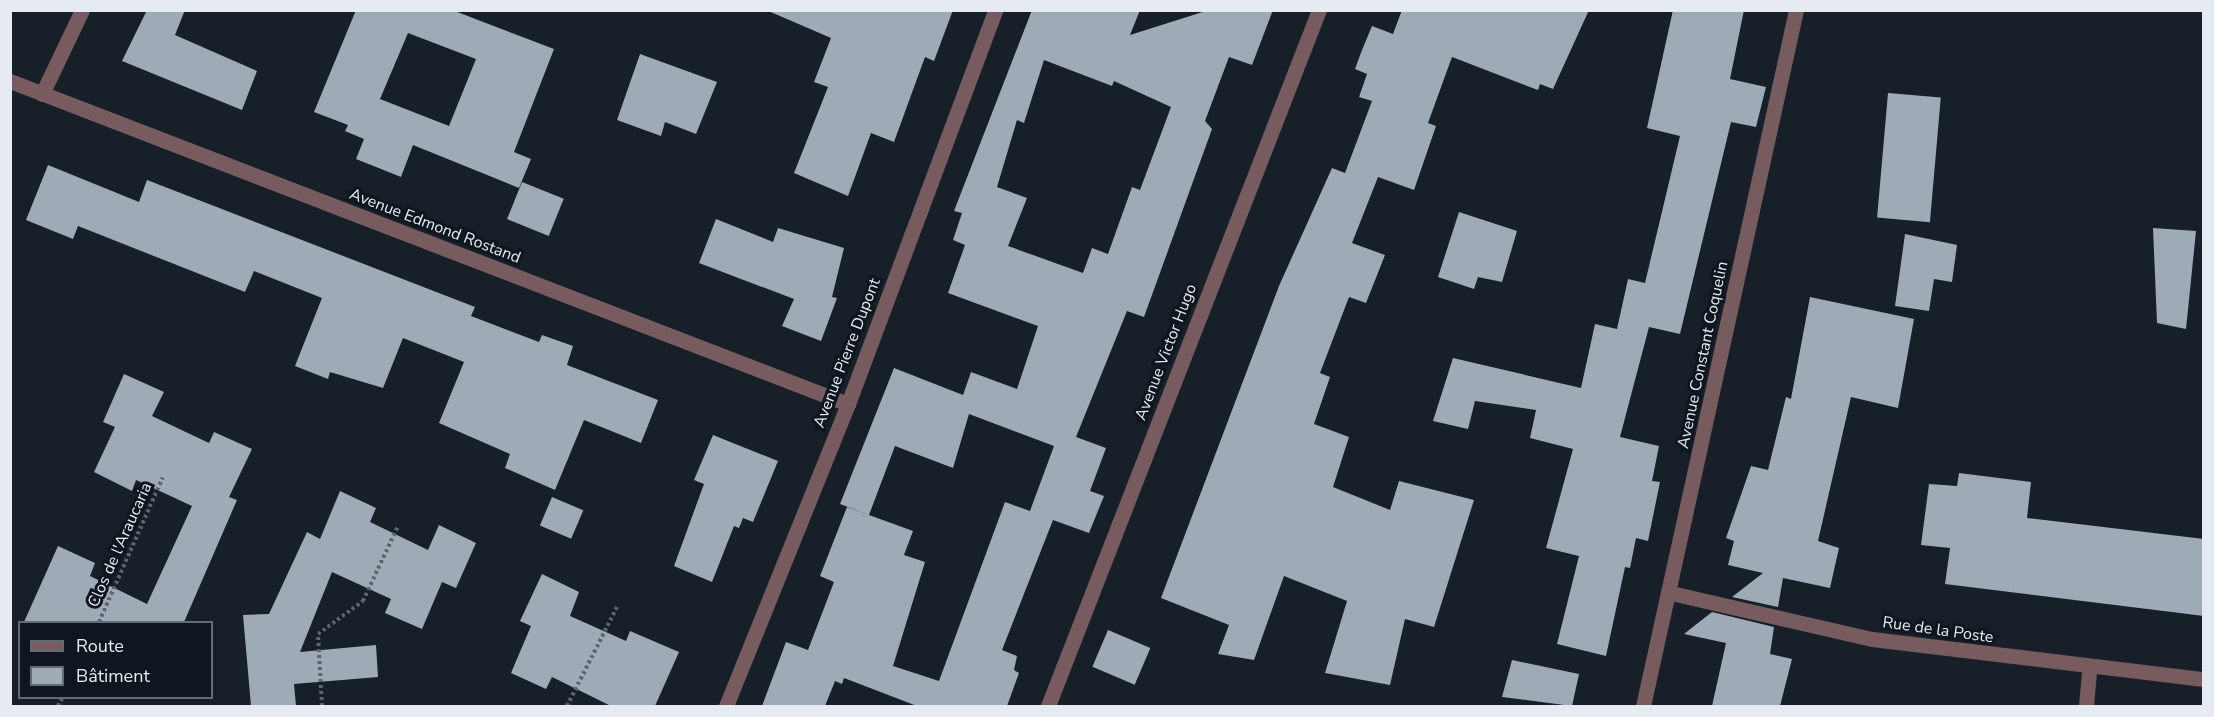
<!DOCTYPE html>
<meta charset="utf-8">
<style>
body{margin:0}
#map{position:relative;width:2214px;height:717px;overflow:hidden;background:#172029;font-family:"Nunito Sans",sans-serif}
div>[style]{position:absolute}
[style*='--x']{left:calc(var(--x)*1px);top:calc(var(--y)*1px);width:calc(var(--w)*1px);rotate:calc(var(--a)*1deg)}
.building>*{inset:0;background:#9faab7;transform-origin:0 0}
.path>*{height:4px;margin-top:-2px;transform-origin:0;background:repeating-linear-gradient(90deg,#5c646c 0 3px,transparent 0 6px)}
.minor>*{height:15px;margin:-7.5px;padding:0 7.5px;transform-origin:7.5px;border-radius:7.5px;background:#775b5f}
span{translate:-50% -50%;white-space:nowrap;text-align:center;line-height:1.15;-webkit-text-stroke:6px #0e161f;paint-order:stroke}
.street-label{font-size:16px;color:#e5ebf1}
.frame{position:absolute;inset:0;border:12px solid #e5ebf1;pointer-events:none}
.legend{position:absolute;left:18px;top:621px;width:195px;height:78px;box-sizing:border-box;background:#0e161f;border:2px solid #646b73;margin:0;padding:8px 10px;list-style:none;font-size:18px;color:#e5ebf1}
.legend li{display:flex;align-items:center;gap:12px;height:30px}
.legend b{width:30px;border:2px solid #646b73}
</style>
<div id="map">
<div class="building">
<div style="clip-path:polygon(147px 10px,185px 10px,175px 35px,257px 71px,242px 110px,122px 61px)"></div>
<div style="clip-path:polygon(evenodd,356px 10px,452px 10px,554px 49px,514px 152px,531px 159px,519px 188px,413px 145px,401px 177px,356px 159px,364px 139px,345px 131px,348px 125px,314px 112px,356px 10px,408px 33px,476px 59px,449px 126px,380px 99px,408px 33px)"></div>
<div style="clip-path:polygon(766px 10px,953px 10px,934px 61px,925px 57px,894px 142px,871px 133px,848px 196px,794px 173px,828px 87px,814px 82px,831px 38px)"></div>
<div style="clip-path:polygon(evenodd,1032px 10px,1140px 10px,1130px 35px,1209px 10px,1273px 10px,1252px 65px,1229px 57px,1205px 121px,1212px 129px,1144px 317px,1127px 311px,1076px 437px,1106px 448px,1090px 491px,1104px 496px,1089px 533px,1053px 520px,1002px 650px,1017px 656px,1014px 670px,1019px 673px,1007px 706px,917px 706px,844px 678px,842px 684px,835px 681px,825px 706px,762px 706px,786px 642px,808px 650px,834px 582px,820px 576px,847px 507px,913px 531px,904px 555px,925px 562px,893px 666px,939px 681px,1005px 502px,1030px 511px,1054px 446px,969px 414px,953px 468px,895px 446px,869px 515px,840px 504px,894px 368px,963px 395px,971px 372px,1017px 389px,1038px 326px,948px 293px,965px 245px,953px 240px,962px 213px,954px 211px,1032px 10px,1044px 60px,1112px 86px,1114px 81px,1171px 107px,1140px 190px,1132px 187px,1108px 254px,1092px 248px,1083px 273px,1008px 246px,1027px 198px,997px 187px,1017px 120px,1024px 123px,1044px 60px)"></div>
<div style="clip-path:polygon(1402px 10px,1589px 10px,1553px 89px,1540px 84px,1538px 90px,1452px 57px,1428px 123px,1436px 126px,1414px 190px,1378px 177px,1352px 243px,1385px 255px,1366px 303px,1349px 297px,1320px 373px,1330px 377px,1314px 424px,1349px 437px,1333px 487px,1390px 510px,1399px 481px,1474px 500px,1434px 627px,1405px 619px,1390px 685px,1325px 673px,1347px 601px,1284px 576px,1254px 660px,1218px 654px,1229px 625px,1161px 598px,1279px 286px,1332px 168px,1345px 173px,1372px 101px,1359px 97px,1367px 74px,1355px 69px,1362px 50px,1372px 26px,1393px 34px)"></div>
<div style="clip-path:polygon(1673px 10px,1744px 10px,1730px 79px,1766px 87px,1756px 127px,1731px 122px,1680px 334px,1649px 327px,1620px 437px,1659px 446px,1652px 481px,1660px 482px,1648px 541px,1636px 538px,1630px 568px,1625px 567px,1606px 656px,1557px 644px,1579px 556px,1546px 548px,1573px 449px,1530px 438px,1536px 410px,1475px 401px,1468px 429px,1433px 421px,1453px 358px,1581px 388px,1595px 324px,1617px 329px,1628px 279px,1645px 283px,1680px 136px,1647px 128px)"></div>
<div style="clip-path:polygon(640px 54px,717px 82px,696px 134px,665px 122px,661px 136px,617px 120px)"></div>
<div style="left:1888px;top:93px;width:53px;height:125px;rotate:5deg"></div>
<div style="clip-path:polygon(48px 165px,139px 202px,147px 180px,475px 307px,471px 316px,539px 342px,542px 335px,573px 346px,567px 365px,658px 400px,641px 443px,584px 420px,555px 490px,505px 468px,510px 454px,439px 423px,464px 362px,403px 338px,383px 388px,330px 372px,328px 379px,295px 366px,322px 298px,254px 271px,245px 292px,78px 226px,73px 239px,26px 220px)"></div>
<div style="left:522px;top:182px;width:45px;height:40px;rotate:22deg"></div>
<div style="clip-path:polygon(1459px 212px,1517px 231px,1502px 282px,1478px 277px,1474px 289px,1438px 277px)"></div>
<div style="clip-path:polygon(716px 219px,773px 242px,778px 228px,844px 248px,832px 297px,837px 298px,821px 341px,782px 326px,794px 299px,699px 263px)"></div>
<div style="clip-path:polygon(2153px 228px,2196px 231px,2186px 329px,2157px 323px)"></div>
<div style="clip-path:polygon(1905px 234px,1957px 245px,1952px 282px,1934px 279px,1929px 311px,1895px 306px)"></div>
<div style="clip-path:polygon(1810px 297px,1914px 319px,1898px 408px,1851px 397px,1818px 541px,1839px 548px,1830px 588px,1783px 578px,1778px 607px,1732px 597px,1763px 573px,1728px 565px,1734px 541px,1726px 538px,1751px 466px,1768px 470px,1786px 397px,1791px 399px)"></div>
<div style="clip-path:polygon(124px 374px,164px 392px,152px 416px,209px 443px,214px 432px,252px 449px,229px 497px,237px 500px,184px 622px,24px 622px,58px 546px,95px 563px,90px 576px,147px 604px,192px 506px,136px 480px,132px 491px,94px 472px,115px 427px,103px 422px)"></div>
<div style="clip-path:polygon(713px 435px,778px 461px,753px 522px,743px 518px,739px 528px,734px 526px,712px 582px,674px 566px,704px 484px,694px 480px)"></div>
<div style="clip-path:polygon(1959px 473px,2031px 482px,2027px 518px,2204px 539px,2204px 616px,1945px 584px,1950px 548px,1921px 545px,1929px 484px,1957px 486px)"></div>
<div style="clip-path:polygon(340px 491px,376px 508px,370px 522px,428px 550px,439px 525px,476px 543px,456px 588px,442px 582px,422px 629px,385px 613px,391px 599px,332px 572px,300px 652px,376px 645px,378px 677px,294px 684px,296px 706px,251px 706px,243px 615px,269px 614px,307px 532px,320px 539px)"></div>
<div style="left:552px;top:497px;width:34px;height:31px;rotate:23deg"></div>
<div style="clip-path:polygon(542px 574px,579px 592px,570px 616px,626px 641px,630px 631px,679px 652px,655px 706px,611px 706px,552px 677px,546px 689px,511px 673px,531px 626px,520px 621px)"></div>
<div style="clip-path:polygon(1712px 612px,1774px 627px,1770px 654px,1792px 659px,1780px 706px,1712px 706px,1726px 643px,1684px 634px)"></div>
<div style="left:1108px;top:630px;width:46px;height:40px;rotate:23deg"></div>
<div style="clip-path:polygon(1512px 660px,1579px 674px,1572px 706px,1502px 697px)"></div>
</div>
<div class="path">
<div style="--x:99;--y:622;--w:158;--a:-66.2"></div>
<div style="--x:58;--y:706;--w:9;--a:-63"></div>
<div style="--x:322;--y:706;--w:72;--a:-93.2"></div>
<div style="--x:318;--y:634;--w:56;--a:-36.3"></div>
<div style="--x:363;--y:601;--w:81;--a:-65"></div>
<div style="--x:567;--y:706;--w:113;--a:-63.2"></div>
</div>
<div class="minor">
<div style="--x:10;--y:81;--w:898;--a:21.08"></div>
<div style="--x:42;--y:94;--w:93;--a:-64.5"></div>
<div style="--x:1671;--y:593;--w:206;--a:12.9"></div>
<div style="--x:1872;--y:639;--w:334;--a:6.9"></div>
<div style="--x:726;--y:706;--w:326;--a:-68"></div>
<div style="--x:848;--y:404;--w:421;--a:-69.5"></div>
<div style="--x:1048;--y:706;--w:747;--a:-68.73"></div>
<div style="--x:1643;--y:706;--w:713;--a:-77.6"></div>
<div style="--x:2086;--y:706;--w:37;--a:-85"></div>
</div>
<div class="street-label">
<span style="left:435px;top:226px;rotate:21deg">Avenue Edmond Rostand</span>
<span style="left:1166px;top:352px;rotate:-69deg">Avenue Victor Hugo</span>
<span style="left:847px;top:353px;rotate:-69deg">Avenue Pierre Dupont</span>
<span style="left:1703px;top:355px;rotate:-78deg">Avenue Constant Coquelin</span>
<span style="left:120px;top:545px;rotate:-66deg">Clos de l'Araucaria</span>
<span style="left:1938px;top:630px;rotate:8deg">Rue de la Poste</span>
</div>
<div class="frame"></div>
<ul class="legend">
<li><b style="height:8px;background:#775b5f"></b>Route</li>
<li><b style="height:16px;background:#9faab7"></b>Bâtiment</li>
</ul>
</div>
